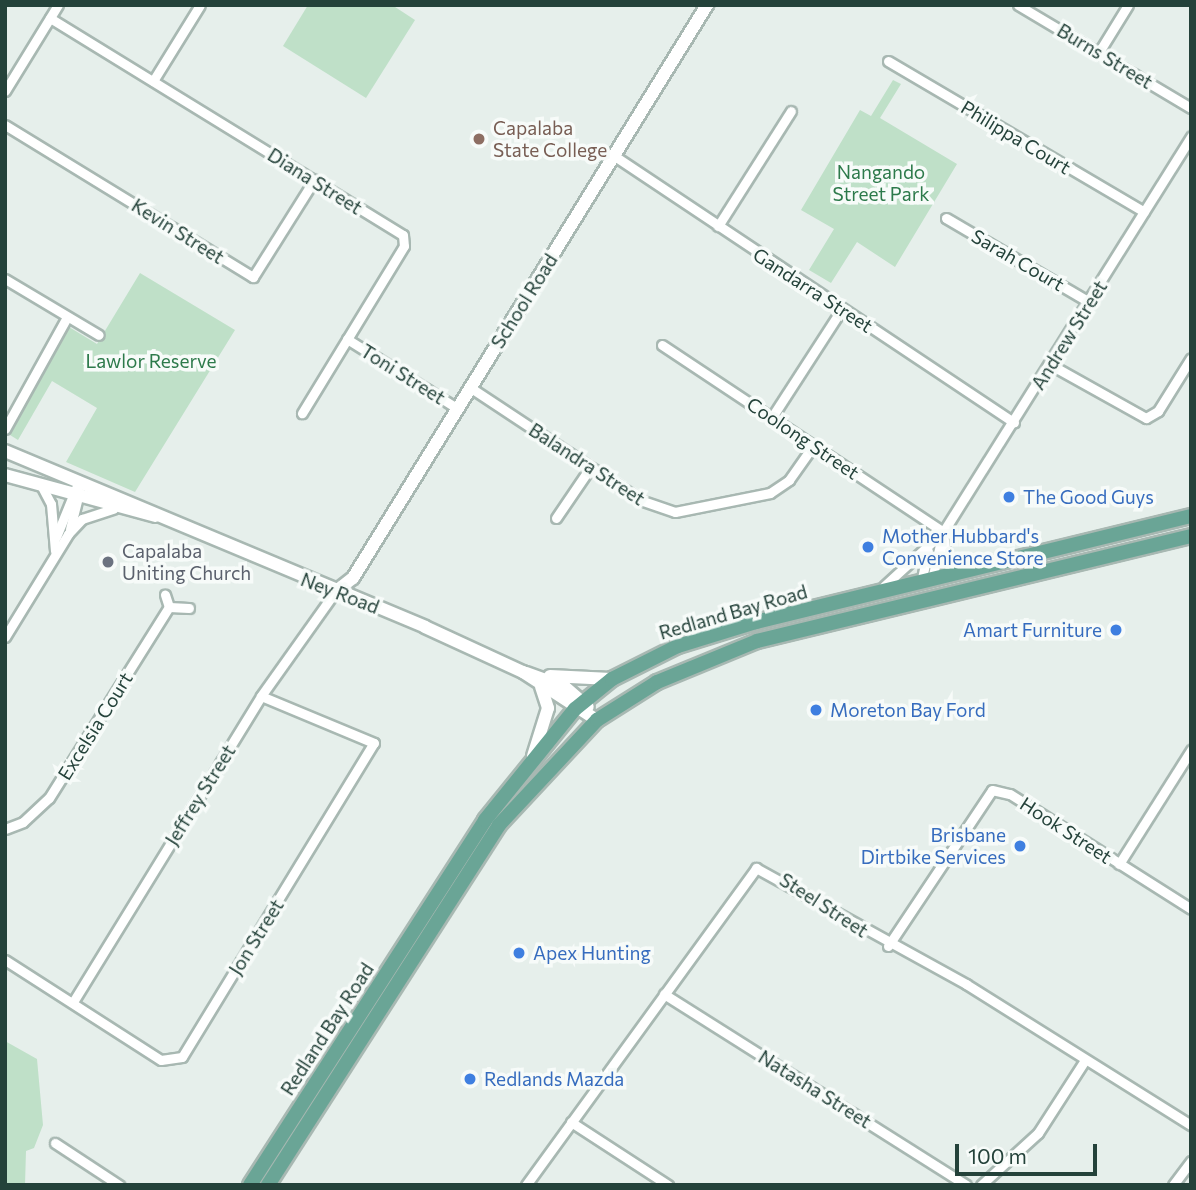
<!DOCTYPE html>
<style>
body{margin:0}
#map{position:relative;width:1196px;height:1190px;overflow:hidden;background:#e6efeb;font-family:Commissioner,sans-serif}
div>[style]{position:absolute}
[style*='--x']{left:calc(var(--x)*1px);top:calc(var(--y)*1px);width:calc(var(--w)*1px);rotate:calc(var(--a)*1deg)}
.green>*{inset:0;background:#bfe0c8}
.roads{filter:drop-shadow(2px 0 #a8b8b2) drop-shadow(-2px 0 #a8b8b2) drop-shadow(0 2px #a8b8b2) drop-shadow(0 -2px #a8b8b2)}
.street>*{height:9px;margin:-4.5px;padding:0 4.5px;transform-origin:4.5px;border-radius:4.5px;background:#fff}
.secondary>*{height:12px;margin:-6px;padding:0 6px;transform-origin:6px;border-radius:6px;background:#fff}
.primary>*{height:14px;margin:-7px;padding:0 7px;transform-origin:7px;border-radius:7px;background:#6aa596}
.dots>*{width:19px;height:19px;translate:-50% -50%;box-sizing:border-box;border:4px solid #f7fbf9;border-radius:50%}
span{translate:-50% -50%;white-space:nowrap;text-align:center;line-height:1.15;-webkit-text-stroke:7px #f7fbf9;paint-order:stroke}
.street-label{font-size:19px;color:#24423a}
.education-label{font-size:19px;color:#785e54}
.left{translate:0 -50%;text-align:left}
.park-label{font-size:19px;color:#2d7a4b}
.shop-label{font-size:19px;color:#366cbe}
.right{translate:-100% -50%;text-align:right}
.worship-label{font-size:19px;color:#5b616d}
.frame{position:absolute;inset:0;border:7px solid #24423a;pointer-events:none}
.scale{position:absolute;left:955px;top:1144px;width:142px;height:32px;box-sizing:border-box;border:4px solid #24423a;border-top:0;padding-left:9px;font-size:21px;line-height:24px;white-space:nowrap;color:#24423a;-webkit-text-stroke:5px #f7fbf9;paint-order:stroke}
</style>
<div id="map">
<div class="green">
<div style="clip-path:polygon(308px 5px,392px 5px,415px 20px,366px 98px,283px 46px)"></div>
<div style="clip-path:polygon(893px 80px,901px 84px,880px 118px,957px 164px,895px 267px,857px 242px,831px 283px,809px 270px,834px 229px,801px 210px,860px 110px,871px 116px)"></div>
<div style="clip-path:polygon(140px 273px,235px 330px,135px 492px,66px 462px,97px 408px,52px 381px,18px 440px,10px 435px,69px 327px,97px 344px)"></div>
<div style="clip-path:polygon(5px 1041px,37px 1059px,43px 1125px,34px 1148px,26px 1151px,25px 1185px,5px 1185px)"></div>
</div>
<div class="roads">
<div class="street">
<div style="--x:1018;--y:5;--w:201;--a:30.8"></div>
<div style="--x:50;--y:18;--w:414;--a:31.6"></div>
<div style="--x:403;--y:235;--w:11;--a:85"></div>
<div style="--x:404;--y:246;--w:196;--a:121.4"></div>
<div style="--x:1099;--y:52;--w:55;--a:-58.3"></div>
<div style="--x:888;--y:61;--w:297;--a:30.5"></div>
<div style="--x:153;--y:81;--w:89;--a:-58.3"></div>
<div style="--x:5;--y:91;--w:101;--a:-58.4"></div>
<div style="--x:5;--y:125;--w:291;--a:31.5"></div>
<div style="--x:253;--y:277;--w:115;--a:-57.8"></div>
<div style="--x:613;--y:155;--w:482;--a:33.7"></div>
<div style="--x:946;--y:218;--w:166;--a:30.4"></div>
<div style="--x:718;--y:226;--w:136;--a:-57.6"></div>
<div style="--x:5;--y:279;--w:109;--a:30.8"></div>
<div style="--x:347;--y:339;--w:131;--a:32.2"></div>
<div style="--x:662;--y:345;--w:338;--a:33.6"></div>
<div style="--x:1051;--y:365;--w:109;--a:29.2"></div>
<div style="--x:1146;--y:418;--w:14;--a:-30"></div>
<div style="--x:1158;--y:411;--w:62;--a:-58.1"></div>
<div style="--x:471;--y:388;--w:203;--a:33.5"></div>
<div style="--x:640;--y:500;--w:37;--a:19"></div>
<div style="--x:675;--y:512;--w:97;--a:-11.3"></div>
<div style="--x:770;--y:493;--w:23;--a:-34"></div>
<div style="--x:789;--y:480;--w:42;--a:-54.8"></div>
<div style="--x:772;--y:417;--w:129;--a:-57.1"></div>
<div style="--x:5;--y:429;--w:128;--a:-61"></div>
<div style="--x:42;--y:487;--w:19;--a:62"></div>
<div style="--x:51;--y:504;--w:47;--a:85.1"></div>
<div style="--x:556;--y:518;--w:60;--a:-55.8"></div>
<div style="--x:70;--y:529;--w:38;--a:-76"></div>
<div style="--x:943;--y:532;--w:25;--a:83"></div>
<div style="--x:946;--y:557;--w:25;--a:27"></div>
<div style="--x:56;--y:537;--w:61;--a:-67.7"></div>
<div style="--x:932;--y:579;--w:44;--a:-76.9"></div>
<div style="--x:921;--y:583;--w:33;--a:-78"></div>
<div style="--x:884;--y:586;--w:80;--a:-42.5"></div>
<div style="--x:943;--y:532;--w:467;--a:-57.9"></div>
<div style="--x:169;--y:607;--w:20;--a:3"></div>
<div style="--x:5;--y:637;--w:121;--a:-58.5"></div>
<div style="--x:68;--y:534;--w:21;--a:-47"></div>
<div style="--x:82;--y:519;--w:33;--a:-18"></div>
<div style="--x:5;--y:829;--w:19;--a:-21"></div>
<div style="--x:23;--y:822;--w:35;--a:-43"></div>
<div style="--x:49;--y:798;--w:226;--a:-57.9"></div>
<div style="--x:169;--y:607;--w:13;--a:-108"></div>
<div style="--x:1119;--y:864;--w:135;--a:-57.7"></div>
<div style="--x:888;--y:946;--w:187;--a:-56.3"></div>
<div style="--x:992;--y:790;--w:18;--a:13"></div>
<div style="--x:1010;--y:794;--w:214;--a:32.4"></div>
<div style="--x:5;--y:960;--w:185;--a:32.7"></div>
<div style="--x:161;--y:1060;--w:21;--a:-8"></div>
<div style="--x:182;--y:1057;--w:368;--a:-58.6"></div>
<div style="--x:374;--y:743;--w:122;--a:-157.4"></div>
<div style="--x:664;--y:994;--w:357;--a:32.3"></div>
<div style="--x:73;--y:1002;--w:359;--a:-58.4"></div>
<div style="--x:261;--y:696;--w:128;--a:-54.6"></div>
<div style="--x:571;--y:1122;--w:116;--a:33"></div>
<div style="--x:55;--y:1143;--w:77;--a:33.3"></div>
<div style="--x:526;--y:1185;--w:392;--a:-54"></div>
<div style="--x:756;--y:868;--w:240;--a:28.9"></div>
<div style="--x:966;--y:984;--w:266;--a:32.1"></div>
<div style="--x:981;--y:1185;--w:77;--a:-42.4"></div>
<div style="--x:1038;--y:1133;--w:87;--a:-57.2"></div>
<div style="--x:1173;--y:1185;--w:30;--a:-53"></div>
</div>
<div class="secondary">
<div style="--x:5;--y:451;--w:455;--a:22.7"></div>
<div style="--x:425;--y:627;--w:108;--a:24.7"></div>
<div style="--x:523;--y:672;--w:88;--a:33"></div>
<div style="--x:5;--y:475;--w:156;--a:15.2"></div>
<div style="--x:335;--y:592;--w:23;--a:-38"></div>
<div style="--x:353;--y:578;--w:674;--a:-58.29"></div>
<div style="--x:526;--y:673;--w:41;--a:19.7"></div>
<div style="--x:565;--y:687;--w:30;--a:41"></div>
<div style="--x:550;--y:676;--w:61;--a:2.8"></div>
<div style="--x:533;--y:756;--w:50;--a:-72.6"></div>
<div style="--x:548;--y:708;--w:22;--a:-108"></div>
</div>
<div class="primary">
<div style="--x:250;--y:1185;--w:434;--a:-57.2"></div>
<div style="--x:485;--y:820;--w:143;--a:-51"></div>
<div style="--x:575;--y:709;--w:48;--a:-39"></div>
<div style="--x:612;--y:679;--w:74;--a:-26.6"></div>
<div style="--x:678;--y:646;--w:82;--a:-17.1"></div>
<div style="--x:756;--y:622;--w:448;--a:-13.7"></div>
<div style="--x:268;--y:1185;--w:428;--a:-57.3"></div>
<div style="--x:499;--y:825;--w:144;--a:-47"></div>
<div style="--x:597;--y:720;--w:71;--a:-32.3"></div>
<div style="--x:657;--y:682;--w:108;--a:-22.3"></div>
<div style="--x:757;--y:641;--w:447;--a:-13.6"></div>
</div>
</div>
<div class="dots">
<div style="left:479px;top:139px;background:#8d6e63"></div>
<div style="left:1009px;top:497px;background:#3f7fe0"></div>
<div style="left:868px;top:547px;background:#3f7fe0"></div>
<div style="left:108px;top:562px;background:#6b7280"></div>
<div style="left:1116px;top:630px;background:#3f7fe0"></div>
<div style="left:816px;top:710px;background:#3f7fe0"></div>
<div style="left:1020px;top:846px;background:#3f7fe0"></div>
<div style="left:519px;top:953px;background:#3f7fe0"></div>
<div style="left:470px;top:1079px;background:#3f7fe0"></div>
</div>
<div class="street-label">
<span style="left:1105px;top:56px;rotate:31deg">Burns Street</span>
<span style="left:1016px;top:137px;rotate:31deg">Philippa Court</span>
<span style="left:315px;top:181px;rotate:32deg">Diana Street</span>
<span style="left:178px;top:231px;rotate:32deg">Kevin Street</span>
<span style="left:1018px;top:260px;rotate:30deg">Sarah Court</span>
<span style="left:813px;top:290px;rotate:33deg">Gandarra Street</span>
<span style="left:524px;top:301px;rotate:-58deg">School Road</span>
<span style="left:1069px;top:335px;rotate:-58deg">Andrew Street</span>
<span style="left:403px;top:374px;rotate:32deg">Toni Street</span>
<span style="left:803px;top:438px;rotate:34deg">Coolong Street</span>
<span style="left:587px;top:464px;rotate:33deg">Balandra Street</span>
<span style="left:340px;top:593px;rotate:21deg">Ney Road</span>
<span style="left:733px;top:612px;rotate:-16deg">Redland Bay Road</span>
<span style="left:95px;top:726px;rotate:-58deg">Excelsia Court</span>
<span style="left:200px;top:795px;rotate:-58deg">Jeffrey Street</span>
<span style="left:1066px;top:830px;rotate:33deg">Hook Street</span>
<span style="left:824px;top:905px;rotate:33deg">Steel Street</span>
<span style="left:256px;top:937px;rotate:-58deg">Jon Street</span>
<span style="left:327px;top:1029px;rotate:-57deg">Redland Bay Road</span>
<span style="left:815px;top:1089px;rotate:32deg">Natasha Street</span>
</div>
<div class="education-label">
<span class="left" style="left:493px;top:139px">Capalaba<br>State College</span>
</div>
<div class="park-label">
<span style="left:881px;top:183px">Nangando<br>Street Park</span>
<span style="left:151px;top:361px">Lawlor Reserve</span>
</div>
<div class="shop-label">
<span class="left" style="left:1023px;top:497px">The Good Guys</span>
<span class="left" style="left:882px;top:547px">Mother Hubbard's<br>Convenience Store</span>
<span class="right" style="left:1102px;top:630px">Amart Furniture</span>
<span class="left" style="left:830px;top:710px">Moreton Bay Ford</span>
<span class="right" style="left:1006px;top:846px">Brisbane<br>Dirtbike Services</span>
<span class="left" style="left:533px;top:953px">Apex Hunting</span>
<span class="left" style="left:484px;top:1079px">Redlands Mazda</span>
</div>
<div class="worship-label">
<span class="left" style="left:122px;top:562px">Capalaba<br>Uniting Church</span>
</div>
<div class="frame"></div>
<div class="scale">100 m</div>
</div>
